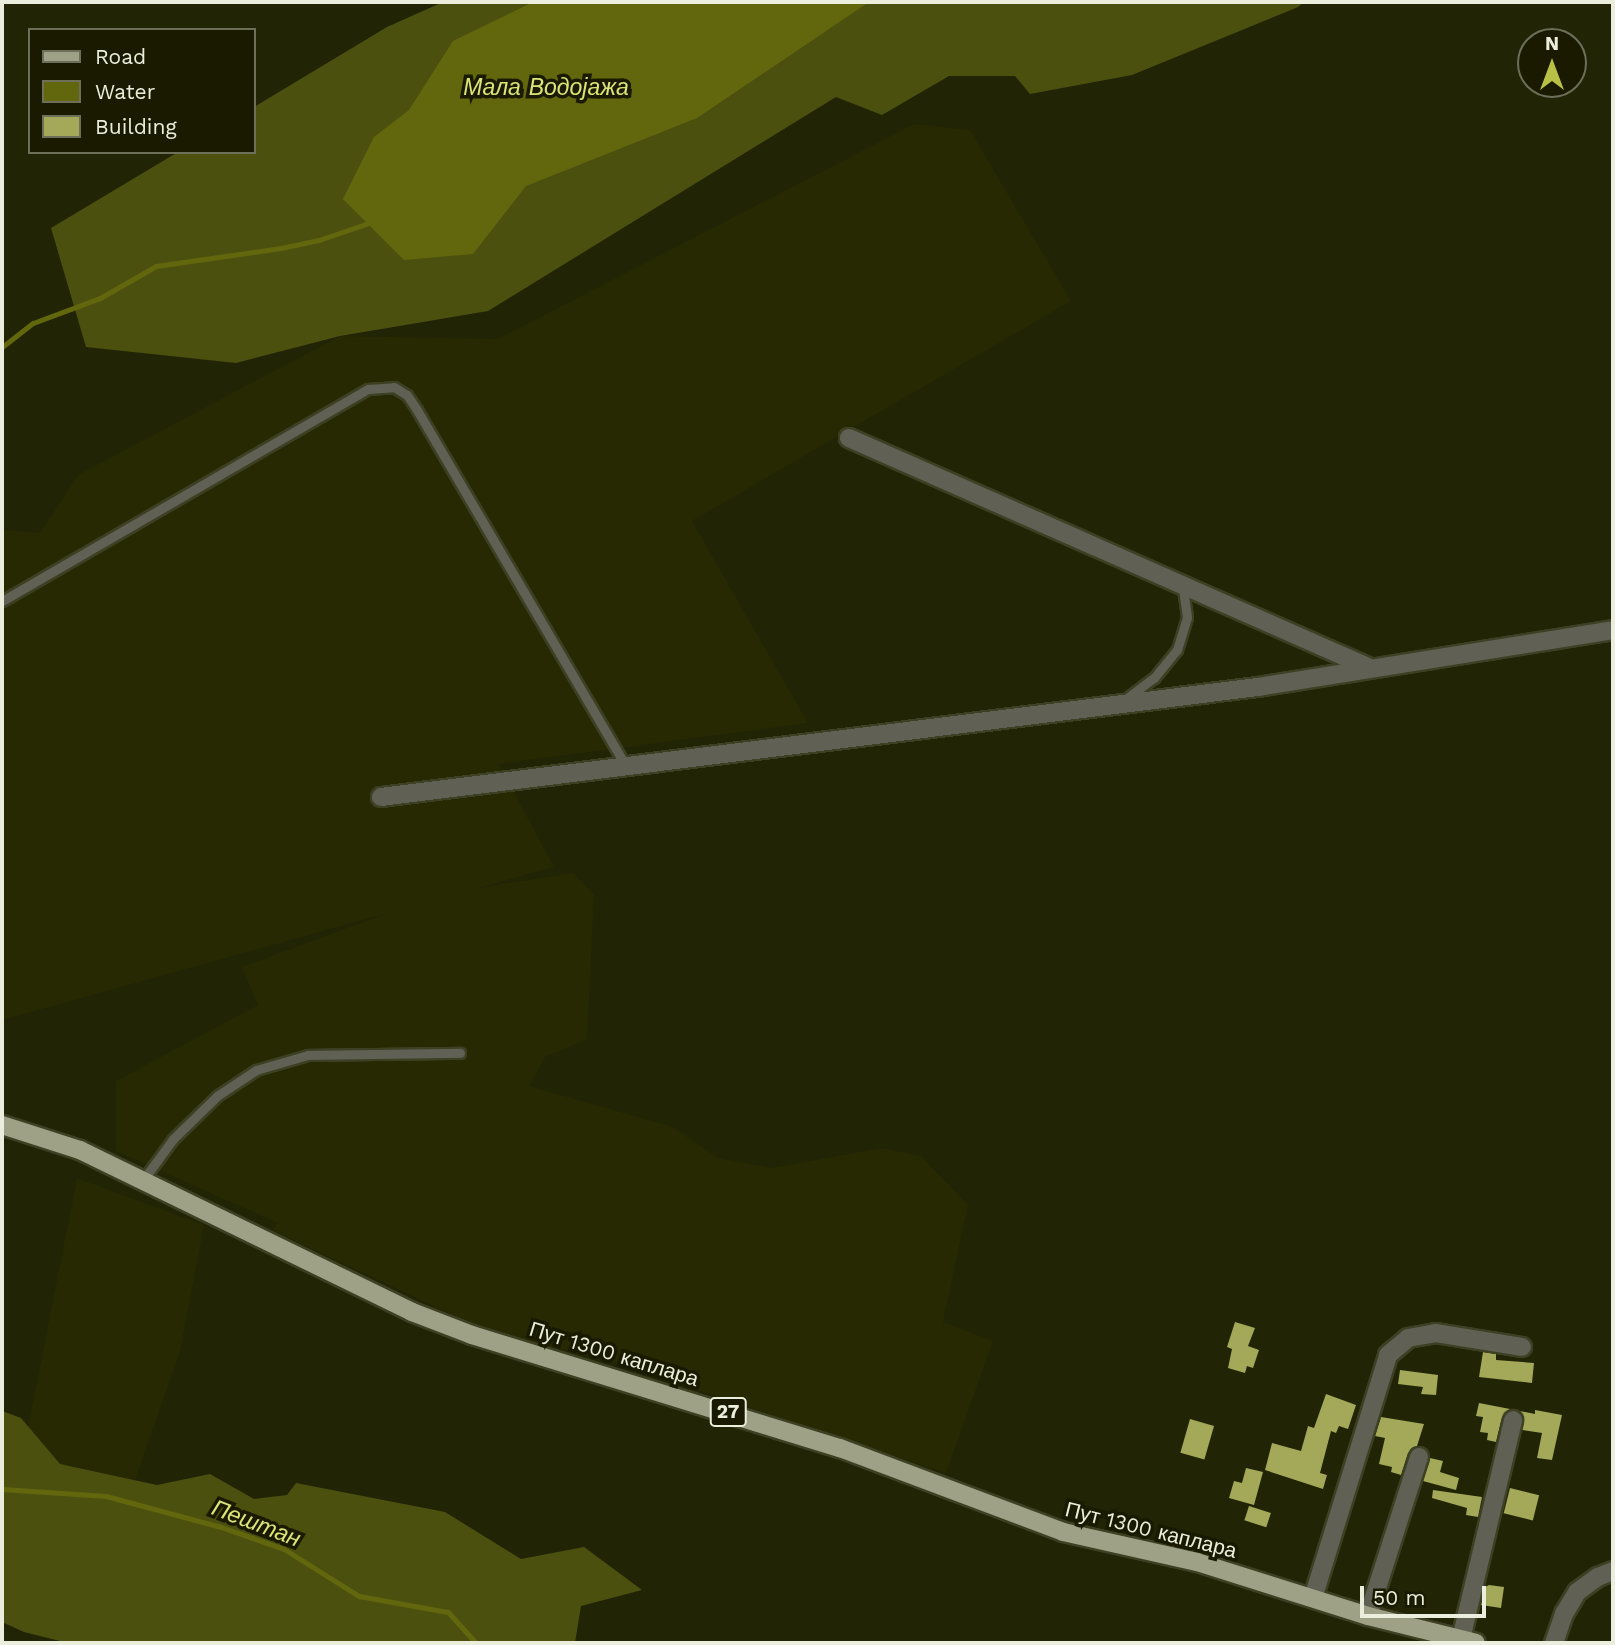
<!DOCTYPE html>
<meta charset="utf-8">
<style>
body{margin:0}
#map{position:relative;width:1615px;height:1645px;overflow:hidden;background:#222406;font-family:"Work Sans",sans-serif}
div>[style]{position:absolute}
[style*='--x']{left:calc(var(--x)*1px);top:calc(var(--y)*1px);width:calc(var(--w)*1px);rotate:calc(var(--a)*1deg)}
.built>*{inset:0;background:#272902}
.forest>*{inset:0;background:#4c500f}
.water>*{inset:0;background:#62670d}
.stream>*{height:5px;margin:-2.5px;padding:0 2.5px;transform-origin:2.5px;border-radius:2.5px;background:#62670d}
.building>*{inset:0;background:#a3a958;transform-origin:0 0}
.roads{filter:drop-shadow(2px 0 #3e4024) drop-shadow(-2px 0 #3e4024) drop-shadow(0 2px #3e4024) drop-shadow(0 -2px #3e4024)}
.lane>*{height:9px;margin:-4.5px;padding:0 4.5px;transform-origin:4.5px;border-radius:4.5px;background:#606154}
.street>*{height:18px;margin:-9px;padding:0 9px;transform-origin:9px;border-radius:9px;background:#606154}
.primary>*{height:18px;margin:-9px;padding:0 9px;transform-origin:9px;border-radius:9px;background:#9ea185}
span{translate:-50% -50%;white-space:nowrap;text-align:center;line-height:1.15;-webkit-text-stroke:7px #191a00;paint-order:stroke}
.shield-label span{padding:2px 5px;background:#191a00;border:2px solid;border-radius:5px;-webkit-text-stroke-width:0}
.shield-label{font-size:19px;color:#eceedd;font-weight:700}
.street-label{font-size:21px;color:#eceedd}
.water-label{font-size:23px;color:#dce577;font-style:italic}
.frame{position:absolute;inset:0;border:4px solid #eceedd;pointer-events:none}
.legend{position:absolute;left:28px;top:28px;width:228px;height:126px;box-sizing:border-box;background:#191a00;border:2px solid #6d6f58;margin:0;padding:9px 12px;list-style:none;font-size:21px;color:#eceedd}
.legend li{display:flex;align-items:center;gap:14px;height:35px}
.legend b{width:35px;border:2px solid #6d6f58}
.north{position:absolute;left:1517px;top:28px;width:70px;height:70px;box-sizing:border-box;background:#191a00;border:2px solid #6d6f58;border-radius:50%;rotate:0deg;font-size:19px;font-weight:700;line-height:28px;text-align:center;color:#eceedd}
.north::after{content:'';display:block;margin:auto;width:24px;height:32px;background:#b9c046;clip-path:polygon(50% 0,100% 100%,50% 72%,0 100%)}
.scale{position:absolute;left:1360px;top:1586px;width:126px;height:32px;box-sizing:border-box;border:4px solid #eceedd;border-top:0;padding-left:9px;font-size:21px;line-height:24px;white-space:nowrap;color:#eceedd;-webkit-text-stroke:5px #191a00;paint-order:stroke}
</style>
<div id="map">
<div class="built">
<div style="clip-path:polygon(914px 124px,970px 130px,1071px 301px,692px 521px,808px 723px,499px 764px,554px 867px,478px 888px,573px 873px,594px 895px,587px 1039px,545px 1057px,529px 1086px,673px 1127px,718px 1158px,772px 1168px,882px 1148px,921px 1156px,968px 1205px,943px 1322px,993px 1341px,946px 1473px,602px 1358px,495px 1335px,272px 1230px,278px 1223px,116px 1151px,116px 1081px,258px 1005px,242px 967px,388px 913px,2px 1020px,2px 530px,40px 533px,78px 475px,340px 336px,498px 339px)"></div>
<div style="clip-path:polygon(77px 1178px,204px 1225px,180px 1352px,135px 1480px,60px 1464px,28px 1427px)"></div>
</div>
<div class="forest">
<div style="clip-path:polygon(443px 2px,1304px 2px,1298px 7px,1132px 75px,1030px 94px,1015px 76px,949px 76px,882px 115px,836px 97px,488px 311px,340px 336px,236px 363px,86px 347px,51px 228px,178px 152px,254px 152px,254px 107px,387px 27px)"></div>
<div style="clip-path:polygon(2px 1411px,21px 1418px,60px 1464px,157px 1485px,210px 1474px,254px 1499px,287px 1495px,296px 1483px,445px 1512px,521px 1559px,584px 1547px,642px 1590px,581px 1606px,575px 1643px,68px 1643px,24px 1632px,2px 1622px)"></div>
</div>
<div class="water">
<div style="clip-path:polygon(533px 2px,869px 2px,697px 118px,526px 186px,473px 254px,404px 260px,343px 199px,374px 137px,409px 110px,453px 41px)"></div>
</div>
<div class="stream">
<div style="--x:2;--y:347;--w:39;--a:-38"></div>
<div style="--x:33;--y:323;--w:72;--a:-20.5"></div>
<div style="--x:100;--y:298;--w:64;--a:-29.7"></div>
<div style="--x:156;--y:266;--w:126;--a:-8.2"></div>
<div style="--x:281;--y:248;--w:39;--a:-12"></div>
<div style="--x:319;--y:240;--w:56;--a:-18.8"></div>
<div style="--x:2;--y:1489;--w:104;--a:3.9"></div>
<div style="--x:106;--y:1496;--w:119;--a:15.1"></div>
<div style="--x:221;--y:1527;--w:67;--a:19.2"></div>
<div style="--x:284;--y:1549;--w:89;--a:32.1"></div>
<div style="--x:359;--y:1596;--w:90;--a:10.2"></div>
<div style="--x:448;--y:1612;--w:42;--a:47.9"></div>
</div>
<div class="building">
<div style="clip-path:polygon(1235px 1322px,1255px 1328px,1248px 1346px,1259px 1350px,1253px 1368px,1247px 1366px,1245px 1373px,1228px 1368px,1232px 1349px,1227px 1347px)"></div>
<div style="clip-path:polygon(1483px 1352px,1496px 1354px,1496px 1360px,1534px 1363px,1532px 1383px,1479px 1377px)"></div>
<div style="clip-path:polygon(1400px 1370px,1438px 1375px,1436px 1395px,1421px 1394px,1423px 1387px,1398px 1384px)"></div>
<div style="clip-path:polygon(1326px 1394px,1356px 1405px,1348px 1429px,1339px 1426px,1336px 1433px,1331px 1431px,1320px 1473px,1327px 1475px,1323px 1489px,1265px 1470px,1272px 1443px,1301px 1451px,1308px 1426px,1314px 1428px)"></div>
<div style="clip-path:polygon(1479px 1403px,1510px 1409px,1502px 1417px,1496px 1442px,1487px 1440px,1488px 1433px,1480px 1432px,1483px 1417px,1476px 1416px)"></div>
<div style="clip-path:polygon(1535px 1410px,1562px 1415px,1552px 1460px,1537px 1458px,1542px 1433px,1522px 1430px,1524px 1417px,1520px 1411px,1535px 1414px)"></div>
<div style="clip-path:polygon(1381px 1417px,1424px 1424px,1417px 1446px,1408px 1453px,1401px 1475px,1391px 1472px,1392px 1467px,1379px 1464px,1385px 1438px,1375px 1436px)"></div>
<div style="left:1190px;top:1419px;width:25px;height:35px;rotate:16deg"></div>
<div style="clip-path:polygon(1430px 1458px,1443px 1461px,1440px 1472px,1459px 1478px,1456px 1490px,1423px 1481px)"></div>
<div style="clip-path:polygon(1246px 1468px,1263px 1472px,1254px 1505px,1229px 1498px,1234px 1481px,1242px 1483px)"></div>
<div style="left:1510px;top:1488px;width:30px;height:26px;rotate:14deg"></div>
<div style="clip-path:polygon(1433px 1490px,1482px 1497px,1478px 1517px,1466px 1515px,1467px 1508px,1432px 1498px)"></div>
<div style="left:1249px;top:1506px;width:23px;height:15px;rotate:18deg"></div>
<div style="clip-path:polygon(1489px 1585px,1504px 1587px,1501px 1608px,1481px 1605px,1485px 1587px)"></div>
</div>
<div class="roads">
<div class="lane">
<div style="--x:2;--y:601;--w:423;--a:-30.1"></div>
<div style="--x:368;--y:389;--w:26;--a:-4"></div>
<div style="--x:394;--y:387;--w:15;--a:32"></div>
<div style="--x:407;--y:395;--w:18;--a:56"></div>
<div style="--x:417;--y:410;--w:411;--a:59.6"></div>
<div style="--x:1123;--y:701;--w:39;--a:-37"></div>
<div style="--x:1154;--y:678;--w:36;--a:-51"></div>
<div style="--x:1177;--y:650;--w:34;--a:-73"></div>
<div style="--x:1187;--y:617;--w:30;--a:-98"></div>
<div style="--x:143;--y:1180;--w:51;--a:-53.8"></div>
<div style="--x:173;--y:1139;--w:62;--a:-44.3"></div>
<div style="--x:217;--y:1096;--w:47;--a:-33.7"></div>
<div style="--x:256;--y:1070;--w:54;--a:-16.1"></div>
<div style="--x:308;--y:1055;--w:152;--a:-0.8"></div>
</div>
<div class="street">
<div style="--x:849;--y:438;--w:567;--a:23.81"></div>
<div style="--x:381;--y:797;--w:884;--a:-7.15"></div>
<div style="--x:1258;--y:687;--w:360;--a:-9.1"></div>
<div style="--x:1313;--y:1598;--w:254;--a:-72.8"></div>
<div style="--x:1388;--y:1355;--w:26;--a:-40"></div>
<div style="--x:1408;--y:1338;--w:28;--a:-10"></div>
<div style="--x:1436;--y:1333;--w:87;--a:9.2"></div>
<div style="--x:1368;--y:1616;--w:167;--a:-72.2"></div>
<div style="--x:1461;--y:1639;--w:225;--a:-76.6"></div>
<div style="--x:1554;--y:1643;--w:31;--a:-71"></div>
<div style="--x:1564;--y:1614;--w:26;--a:-59"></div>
<div style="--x:1577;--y:1592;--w:26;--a:-36"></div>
<div style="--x:1598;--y:1577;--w:16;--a:-22"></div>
</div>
<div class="primary">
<div style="--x:2;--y:1125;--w:82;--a:17.8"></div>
<div style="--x:80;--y:1150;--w:369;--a:26"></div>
<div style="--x:412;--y:1312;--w:64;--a:21"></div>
<div style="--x:472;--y:1335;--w:385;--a:17.1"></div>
<div style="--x:840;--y:1448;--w:238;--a:20.6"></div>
<div style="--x:1063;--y:1532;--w:137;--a:12.6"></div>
<div style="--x:1197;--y:1562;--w:179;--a:17.5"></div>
<div style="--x:1368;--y:1616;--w:111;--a:14"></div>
</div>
</div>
<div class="shield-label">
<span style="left:728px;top:1412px">27</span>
</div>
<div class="street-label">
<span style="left:614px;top:1354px;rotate:17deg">Пут 1300 каплара</span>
<span style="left:1151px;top:1530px;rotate:14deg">Пут 1300 каплара</span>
</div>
<div class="water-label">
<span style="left:546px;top:88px">Мала Водојажа</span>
<span style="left:256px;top:1524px;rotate:21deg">Пештан</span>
</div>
<div class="frame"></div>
<ul class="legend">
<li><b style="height:9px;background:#9ea185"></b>Road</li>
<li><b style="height:19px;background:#62670d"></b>Water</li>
<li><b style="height:19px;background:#a3a958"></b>Building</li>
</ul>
<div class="north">N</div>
<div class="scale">50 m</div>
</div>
